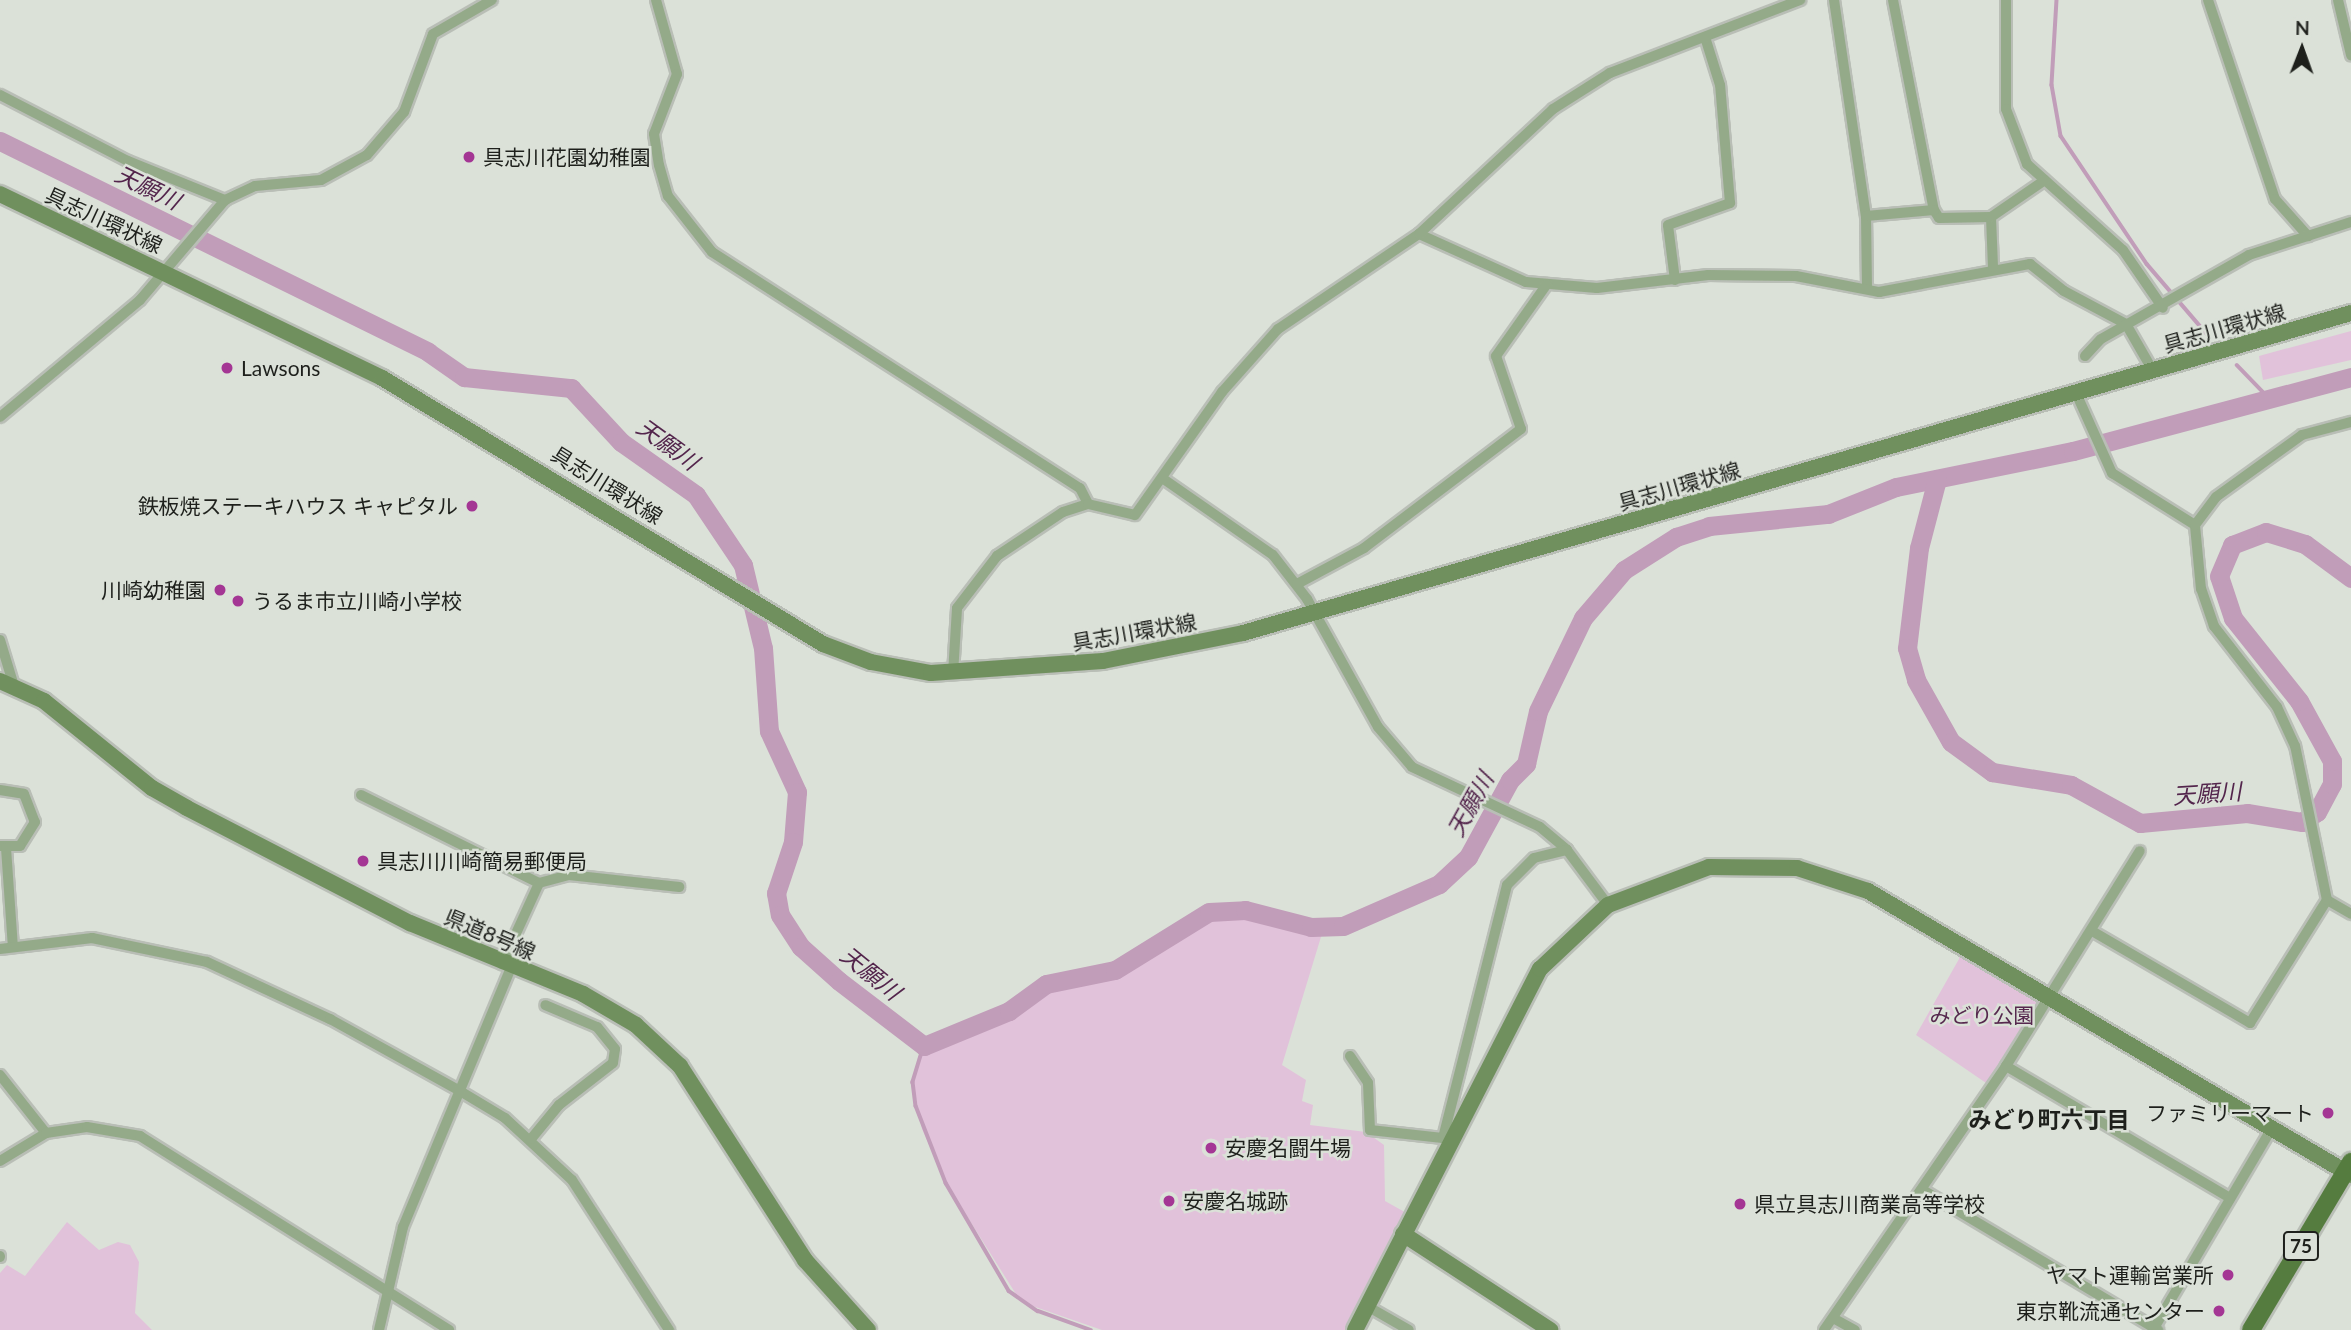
<!DOCTYPE html>
<meta charset="utf-8">
<style>
body{margin:0}
#map{position:relative;width:2351px;height:1330px;overflow:hidden;background:#dbe1d8;font-family:Lato,"Noto Sans JP",sans-serif}
div>[style]{position:absolute}
[style*='--x']{left:calc(var(--x)*1px);top:calc(var(--y)*1px);width:calc(var(--w)*1px);rotate:calc(var(--a)*1deg)}
.green>*{inset:0;background:#e1c2da}
.stream>*{height:3.5px;margin:-1.75px;padding:0 1.75px;transform-origin:1.75px;border-radius:1.75px;background:#c19db9}
.river>*{height:19px;margin:-9.5px;padding:0 9.5px;transform-origin:9.5px;border-radius:9.5px;background:#c19db9}
.roads{filter:drop-shadow(2px 0 #b9beb6) drop-shadow(-2px 0 #b9beb6) drop-shadow(0 2px #b9beb6) drop-shadow(0 -2px #b9beb6)}
.street>*{height:10px;margin:-5px;padding:0 5px;transform-origin:5px;border-radius:5px;background:#94aa89}
.secondary>*{height:16px;margin:-8px;padding:0 8px;transform-origin:8px;border-radius:8px;background:#70905e}
.primary>*{height:18px;margin:-9px;padding:0 9px;transform-origin:9px;border-radius:9px;background:#557c3f}
.dots>*{width:19px;height:19px;translate:-50% -50%;box-sizing:border-box;border:4px solid #dbe1d8;border-radius:50%}
span{translate:-50% -50%;white-space:nowrap;text-align:center;line-height:1.15;-webkit-text-stroke:5px #dbe1d8;paint-order:stroke}
.shield-label span{padding:2px 5px;background:#dbe1d8;border:2px solid;border-radius:5px;-webkit-text-stroke-width:0}
.shield-label{font-size:19px;color:#1e201c;font-weight:700}
.poi-label{font-size:21px;color:#1e201c}
.left{translate:0 -50%;text-align:left}
.right{translate:-100% -50%;text-align:right}
.street-label{font-size:21px;color:#1e201c}
.park-label{font-size:21px;color:#56284e}
.water-label{font-size:23px;color:#53254c;font-style:italic}
.neighbourhood-label{font-size:23px;color:#1e201c;font-weight:700}
.north{position:absolute;left:2267px;top:14px;width:70px;height:70px;-webkit-text-stroke:5px #dbe1d8;paint-order:stroke;rotate:1deg;font-size:19px;font-weight:700;line-height:28px;text-align:center;color:#1e201c}
.north::after{content:'';display:block;margin:auto;width:24px;height:32px;background:#1e201c;clip-path:polygon(50% 0,100% 100%,50% 72%,0 100%)}
</style>
<div id="map">
<div class="green">
<div style="clip-path:polygon(2351px 331px,2351px 360px,2263px 380px,2259px 356px)"></div>
<div style="clip-path:polygon(1245px 910px,1324px 927px,1282px 1065px,1306px 1080px,1302px 1101px,1313px 1105px,1310px 1125px,1366px 1132px,1384px 1145px,1385px 1201px,1410px 1215px,1355px 1330px,1102px 1330px,1021px 1302px,946px 1183px,922px 1129px,913px 1082px,924px 1046px,1009px 1011px,1046px 984px,1132px 961px,1209px 912px)"></div>
<div style="clip-path:polygon(1960px 944px,2050px 998px,1989px 1085px,1916px 1035px,1959px 959px)"></div>
<div style="clip-path:polygon(67px 1222px,99px 1250px,118px 1242px,130px 1245px,139px 1262px,135px 1313px,152px 1330px,0 1330px,0 1273px,7px 1265px,25px 1276px)"></div>
</div>
<div class="stream">
<div style="--x:2057;--y:0;--w:85;--a:93.4"></div>
<div style="--x:2052;--y:85;--w:52;--a:80"></div>
<div style="--x:2061;--y:136;--w:154;--a:56.1"></div>
<div style="--x:2147;--y:264;--w:92;--a:49.4"></div>
<div style="--x:2237;--y:365;--w:45;--a:45.9"></div>
<div style="--x:924;--y:1046;--w:38;--a:107"></div>
<div style="--x:913;--y:1082;--w:24;--a:83"></div>
<div style="--x:916;--y:1106;--w:83;--a:68.7"></div>
<div style="--x:946;--y:1183;--w:125;--a:59.7"></div>
<div style="--x:1009;--y:1291;--w:35;--a:35"></div>
<div style="--x:1038;--y:1311;--w:56;--a:19.7"></div>
</div>
<div class="river">
<div style="--x:0;--y:141;--w:477;--a:26.2"></div>
<div style="--x:428;--y:352;--w:44;--a:34.8"></div>
<div style="--x:464;--y:377;--w:108;--a:5.9"></div>
<div style="--x:571;--y:388;--w:74;--a:47.2"></div>
<div style="--x:621;--y:442;--w:92;--a:35.2"></div>
<div style="--x:696;--y:495;--w:84;--a:56.1"></div>
<div style="--x:743;--y:565;--w:85;--a:76.5"></div>
<div style="--x:763;--y:648;--w:83;--a:85.9"></div>
<div style="--x:769;--y:731;--w:67;--a:65.3"></div>
<div style="--x:797;--y:792;--w:50;--a:94.6"></div>
<div style="--x:793;--y:842;--w:54;--a:108.4"></div>
<div style="--x:776;--y:893;--w:22;--a:80"></div>
<div style="--x:780;--y:915;--w:38;--a:57"></div>
<div style="--x:801;--y:947;--w:51;--a:41.8"></div>
<div style="--x:839;--y:981;--w:107;--a:37.4"></div>
<div style="--x:924;--y:1046;--w:92;--a:-22.4"></div>
<div style="--x:1009;--y:1011;--w:46;--a:-36.1"></div>
<div style="--x:1046;--y:984;--w:70;--a:-11.5"></div>
<div style="--x:1115;--y:970;--w:110;--a:-31.7"></div>
<div style="--x:1209;--y:912;--w:36;--a:-3"></div>
<div style="--x:1245;--y:910;--w:68;--a:14.4"></div>
<div style="--x:1311;--y:927;--w:32;--a:-2"></div>
<div style="--x:1343;--y:926;--w:105;--a:-23.6"></div>
<div style="--x:1439;--y:884;--w:40;--a:-43"></div>
<div style="--x:1468;--y:857;--w:88;--a:-61.4"></div>
<div style="--x:1510;--y:780;--w:23;--a:-45"></div>
<div style="--x:1526;--y:764;--w:54;--a:-77.2"></div>
<div style="--x:1538;--y:711;--w:103;--a:-64.2"></div>
<div style="--x:1583;--y:618;--w:63;--a:-49.5"></div>
<div style="--x:1624;--y:570;--w:62;--a:-32.4"></div>
<div style="--x:1676;--y:537;--w:35;--a:-18"></div>
<div style="--x:1709;--y:526;--w:120;--a:-5.8"></div>
<div style="--x:1828;--y:514;--w:73;--a:-21.7"></div>
<div style="--x:1896;--y:487;--w:181;--a:-11.5"></div>
<div style="--x:2073;--y:451;--w:288;--a:-14.9"></div>
<div style="--x:1937;--y:479;--w:71;--a:104.6"></div>
<div style="--x:1919;--y:548;--w:101;--a:96.8"></div>
<div style="--x:1907;--y:648;--w:33;--a:74"></div>
<div style="--x:1916;--y:680;--w:71;--a:60.6"></div>
<div style="--x:1951;--y:742;--w:51;--a:36.2"></div>
<div style="--x:1992;--y:772;--w:80;--a:9.3"></div>
<div style="--x:2071;--y:785;--w:79;--a:28.8"></div>
<div style="--x:2140;--y:823;--w:107;--a:-5.3"></div>
<div style="--x:2247;--y:813;--w:56;--a:9.3"></div>
<div style="--x:2302;--y:822;--w:18;--a:-34"></div>
<div style="--x:2317;--y:812;--w:32;--a:-62"></div>
<div style="--x:2332;--y:784;--w:23;--a:-90"></div>
<div style="--x:2332;--y:761;--w:68;--a:-118.8"></div>
<div style="--x:2299;--y:701;--w:106;--a:-128.5"></div>
<div style="--x:2233;--y:618;--w:44;--a:-108.4"></div>
<div style="--x:2219;--y:576;--w:34;--a:-67"></div>
<div style="--x:2232;--y:545;--w:36;--a:-21"></div>
<div style="--x:2266;--y:532;--w:41;--a:17.1"></div>
<div style="--x:2305;--y:544;--w:57;--a:36.5"></div>
</div>
<div class="roads">
<div class="street">
<div style="--x:656;--y:0;--w:77;--a:74.2"></div>
<div style="--x:677;--y:74;--w:64;--a:111"></div>
<div style="--x:654;--y:134;--w:31;--a:81"></div>
<div style="--x:659;--y:165;--w:32;--a:74"></div>
<div style="--x:668;--y:196;--w:71;--a:51.8"></div>
<div style="--x:712;--y:252;--w:437;--a:32.7"></div>
<div style="--x:1080;--y:488;--w:18;--a:63"></div>
<div style="--x:1834;--y:0;--w:218;--a:81.6"></div>
<div style="--x:1866;--y:216;--w:72;--a:89.2"></div>
<div style="--x:1893;--y:0;--w:214;--a:79"></div>
<div style="--x:1934;--y:210;--w:9;--a:58"></div>
<div style="--x:1939;--y:218;--w:52;--a:-1.1"></div>
<div style="--x:2006;--y:0;--w:109;--a:90"></div>
<div style="--x:2006;--y:109;--w:59;--a:69.1"></div>
<div style="--x:2027;--y:164;--w:129;--a:41.9"></div>
<div style="--x:2123;--y:250;--w:70;--a:55.4"></div>
<div style="--x:2208;--y:0;--w:210;--a:71.4"></div>
<div style="--x:2275;--y:199;--w:50;--a:48.3"></div>
<div style="--x:2338;--y:0;--w:57;--a:76.7"></div>
<div style="--x:0;--y:95;--w:144;--a:27.3"></div>
<div style="--x:128;--y:161;--w:105;--a:21.9"></div>
<div style="--x:1866;--y:216;--w:68;--a:-5"></div>
<div style="--x:1419;--y:234;--w:117;--a:24.2"></div>
<div style="--x:1526;--y:282;--w:71;--a:4.8"></div>
<div style="--x:1597;--y:288;--w:112;--a:-6.7"></div>
<div style="--x:1708;--y:275;--w:88;--a:0.7"></div>
<div style="--x:1796;--y:276;--w:85;--a:10.9"></div>
<div style="--x:1879;--y:292;--w:154;--a:-10.5"></div>
<div style="--x:2030;--y:264;--w:43;--a:38.5"></div>
<div style="--x:2064;--y:291;--w:70;--a:28"></div>
<div style="--x:2126;--y:324;--w:54;--a:60.1"></div>
<div style="--x:1993;--y:267;--w:50;--a:-92.3"></div>
<div style="--x:1991;--y:217;--w:65;--a:-34.4"></div>
<div style="--x:1675;--y:280;--w:55;--a:-97.3"></div>
<div style="--x:1668;--y:225;--w:66;--a:-19.5"></div>
<div style="--x:1730;--y:203;--w:118;--a:-94.8"></div>
<div style="--x:1720;--y:85;--w:50;--a:-107.4"></div>
<div style="--x:2085;--y:356;--w:23;--a:-47"></div>
<div style="--x:2101;--y:339;--w:170;--a:-29.6"></div>
<div style="--x:2249;--y:255;--w:107;--a:-17.9"></div>
<div style="--x:2076;--y:393;--w:88;--a:65.8"></div>
<div style="--x:2112;--y:473;--w:98;--a:32.1"></div>
<div style="--x:0;--y:417;--w:182;--a:-39.9"></div>
<div style="--x:140;--y:300;--w:131;--a:-49.6"></div>
<div style="--x:225;--y:200;--w:33;--a:-25"></div>
<div style="--x:255;--y:186;--w:66;--a:-5.2"></div>
<div style="--x:321;--y:180;--w:52;--a:-28.5"></div>
<div style="--x:367;--y:155;--w:57;--a:-49.3"></div>
<div style="--x:404;--y:112;--w:83;--a:-69.6"></div>
<div style="--x:433;--y:34;--w:68;--a:-30"></div>
<div style="--x:1165;--y:480;--w:131;--a:34.8"></div>
<div style="--x:1273;--y:555;--w:56;--a:52.3"></div>
<div style="--x:1307;--y:599;--w:146;--a:61"></div>
<div style="--x:1378;--y:727;--w:52;--a:49.6"></div>
<div style="--x:1412;--y:767;--w:141;--a:25.1"></div>
<div style="--x:1540;--y:827;--w:35;--a:40"></div>
<div style="--x:1567;--y:850;--w:69;--a:53.3"></div>
<div style="--x:1297;--y:584;--w:76;--a:-28.2"></div>
<div style="--x:1364;--y:548;--w:197;--a:-37.2"></div>
<div style="--x:1521;--y:429;--w:77;--a:-108.9"></div>
<div style="--x:1496;--y:356;--w:88;--a:-54.7"></div>
<div style="--x:0;--y:640;--w:48;--a:73.1"></div>
<div style="--x:953;--y:674;--w:66;--a:-86.5"></div>
<div style="--x:957;--y:608;--w:66;--a:-52.4"></div>
<div style="--x:997;--y:556;--w:79;--a:-33.7"></div>
<div style="--x:1063;--y:512;--w:26;--a:-18"></div>
<div style="--x:1088;--y:504;--w:48;--a:13.2"></div>
<div style="--x:1135;--y:515;--w:151;--a:-54.7"></div>
<div style="--x:1222;--y:392;--w:84;--a:-48.4"></div>
<div style="--x:1278;--y:329;--w:170;--a:-34"></div>
<div style="--x:1419;--y:234;--w:183;--a:-43"></div>
<div style="--x:1553;--y:109;--w:67;--a:-32.3"></div>
<div style="--x:1610;--y:73;--w:204;--a:-21"></div>
<div style="--x:0;--y:790;--w:24;--a:9"></div>
<div style="--x:24;--y:794;--w:30;--a:69"></div>
<div style="--x:35;--y:822;--w:28;--a:122"></div>
<div style="--x:20;--y:846;--w:20;--a:180"></div>
<div style="--x:361;--y:795;--w:199;--a:26.3"></div>
<div style="--x:539;--y:883;--w:31;--a:-15"></div>
<div style="--x:569;--y:875;--w:111;--a:6.2"></div>
<div style="--x:6;--y:848;--w:99;--a:86"></div>
<div style="--x:2327;--y:900;--w:28;--a:30"></div>
<div style="--x:2092;--y:931;--w:183;--a:30.2"></div>
<div style="--x:2250;--y:1023;--w:145;--a:-58"></div>
<div style="--x:2327;--y:900;--w:157;--a:-101.7"></div>
<div style="--x:2295;--y:746;--w:43;--a:-114.8"></div>
<div style="--x:2277;--y:707;--w:103;--a:-127.9"></div>
<div style="--x:2214;--y:626;--w:39;--a:-109"></div>
<div style="--x:2201;--y:589;--w:64;--a:-95.4"></div>
<div style="--x:2195;--y:525;--w:35;--a:-53"></div>
<div style="--x:2216;--y:497;--w:106;--a:-35.8"></div>
<div style="--x:2302;--y:435;--w:51;--a:-14.9"></div>
<div style="--x:0;--y:949;--w:93;--a:-6.8"></div>
<div style="--x:92;--y:938;--w:117;--a:11.8"></div>
<div style="--x:207;--y:962;--w:136;--a:24.9"></div>
<div style="--x:330;--y:1019;--w:149;--a:29"></div>
<div style="--x:460;--y:1091;--w:52;--a:31"></div>
<div style="--x:505;--y:1118;--w:91;--a:42.8"></div>
<div style="--x:572;--y:1180;--w:179;--a:57.1"></div>
<div style="--x:502;--y:964;--w:89;--a:-65.4"></div>
<div style="--x:1350;--y:1056;--w:32;--a:56"></div>
<div style="--x:1368;--y:1083;--w:47;--a:87.6"></div>
<div style="--x:1370;--y:1130;--w:73;--a:6.3"></div>
<div style="--x:2006;--y:1066;--w:260;--a:30.5"></div>
<div style="--x:0;--y:1075;--w:74;--a:51.6"></div>
<div style="--x:531;--y:1139;--w:44;--a:-50.5"></div>
<div style="--x:559;--y:1105;--w:68;--a:-37.9"></div>
<div style="--x:613;--y:1063;--w:14;--a:-82"></div>
<div style="--x:615;--y:1049;--w:28;--a:-129"></div>
<div style="--x:597;--y:1027;--w:56;--a:-157.1"></div>
<div style="--x:1450;--y:1142;--w:8;--a:-150"></div>
<div style="--x:1443;--y:1138;--w:261;--a:-75.8"></div>
<div style="--x:1507;--y:885;--w:38;--a:-45"></div>
<div style="--x:1534;--y:858;--w:34;--a:-14"></div>
<div style="--x:0;--y:1161;--w:54;--a:-31.3"></div>
<div style="--x:46;--y:1133;--w:41;--a:-8.3"></div>
<div style="--x:87;--y:1127;--w:54;--a:9.6"></div>
<div style="--x:140;--y:1136;--w:365;--a:32.1"></div>
<div style="--x:1923;--y:1190;--w:274;--a:30.8"></div>
<div style="--x:0;--y:1257;--w:1;--a:-90"></div>
<div style="--x:1367;--y:1306;--w:48;--a:29.7"></div>
<div style="--x:1833;--y:1318;--w:25;--a:29"></div>
<div style="--x:379;--y:1330;--w:106;--a:-76.9"></div>
<div style="--x:403;--y:1227;--w:281;--a:-67.4"></div>
<div style="--x:1824;--y:1330;--w:321;--a:-55.4"></div>
<div style="--x:2006;--y:1066;--w:253;--a:-58.1"></div>
<div style="--x:2153;--y:1330;--w:234;--a:-59.5"></div>
</div>
<div class="secondary">
<div style="--x:0;--y:194;--w:424;--a:25.7"></div>
<div style="--x:382;--y:378;--w:515;--a:31.1"></div>
<div style="--x:823;--y:644;--w:51;--a:20.6"></div>
<div style="--x:871;--y:662;--w:61;--a:10.4"></div>
<div style="--x:931;--y:673;--w:172;--a:-4"></div>
<div style="--x:1103;--y:661;--w:143;--a:-11.3"></div>
<div style="--x:1243;--y:633;--w:1153;--a:-16.11"></div>
<div style="--x:0;--y:681;--w:48;--a:24.4"></div>
<div style="--x:44;--y:701;--w:139;--a:38.9"></div>
<div style="--x:152;--y:788;--w:40;--a:29.7"></div>
<div style="--x:187;--y:808;--w:251;--a:27.3"></div>
<div style="--x:410;--y:923;--w:187;--a:22.3"></div>
<div style="--x:583;--y:994;--w:61;--a:30.3"></div>
<div style="--x:636;--y:1025;--w:60;--a:43"></div>
<div style="--x:680;--y:1066;--w:231;--a:57.2"></div>
<div style="--x:805;--y:1260;--w:94;--a:48"></div>
<div style="--x:1403;--y:1234;--w:176;--a:33.1"></div>
<div style="--x:1355;--y:1330;--w:406;--a:-62.9"></div>
<div style="--x:1540;--y:969;--w:93;--a:-43.3"></div>
<div style="--x:1608;--y:905;--w:108;--a:-20.6"></div>
<div style="--x:1709;--y:867;--w:88;--a:0.7"></div>
<div style="--x:1797;--y:868;--w:75;--a:17.9"></div>
<div style="--x:1868;--y:891;--w:560;--a:30.46"></div>
</div>
<div class="primary">
<div style="--x:2251;--y:1330;--w:196;--a:-59.2"></div>
</div>
</div>
<div class="dots">
<div style="left:469px;top:157px;background:#a43694"></div>
<div style="left:227px;top:368px;background:#a43694"></div>
<div style="left:472px;top:506px;background:#a43694"></div>
<div style="left:220px;top:590px;background:#a43694"></div>
<div style="left:238px;top:601px;background:#a43694"></div>
<div style="left:363px;top:861px;background:#a43694"></div>
<div style="left:2328px;top:1113px;background:#a43694"></div>
<div style="left:1211px;top:1148px;background:#a43694"></div>
<div style="left:1169px;top:1201px;background:#a43694"></div>
<div style="left:1740px;top:1204px;background:#a43694"></div>
<div style="left:2228px;top:1275px;background:#a43694"></div>
<div style="left:2219px;top:1311px;background:#a43694"></div>
</div>
<div class="shield-label">
<span style="left:2301px;top:1246px">75</span>
</div>
<div class="poi-label">
<span class="left" style="left:483px;top:157px">具志川花園幼稚園</span>
<span class="left" style="left:241px;top:368px">Lawsons</span>
<span class="right" style="left:458px;top:506px">鉄板焼ステーキハウス キャピタル</span>
<span class="right" style="left:206px;top:590px">川崎幼稚園</span>
<span class="left" style="left:252px;top:601px">うるま市立川崎小学校</span>
<span class="left" style="left:377px;top:861px">具志川川崎簡易郵便局</span>
<span class="right" style="left:2314px;top:1113px">ファミリーマート</span>
<span class="left" style="left:1225px;top:1148px">安慶名闘牛場</span>
<span class="left" style="left:1183px;top:1201px">安慶名城跡</span>
<span class="left" style="left:1754px;top:1204px">県立具志川商業高等学校</span>
<span class="right" style="left:2214px;top:1275px">ヤマト運輸営業所</span>
<span class="right" style="left:2205px;top:1311px">東京靴流通センター</span>
</div>
<div class="street-label">
<span style="left:104px;top:220px;rotate:25deg">具志川環状線</span>
<span style="left:2224px;top:328px;rotate:-16deg">具志川環状線</span>
<span style="left:607px;top:485px;rotate:32deg">具志川環状線</span>
<span style="left:1679px;top:486px;rotate:-16deg">具志川環状線</span>
<span style="left:1134px;top:632px;rotate:-10deg">具志川環状線</span>
<span style="left:490px;top:934px;rotate:23deg">県道8号線</span>
</div>
<div class="park-label">
<span style="left:1982px;top:1015px">みどり公園</span>
</div>
<div class="water-label">
<span style="left:148px;top:187px;rotate:26deg">天願川</span>
<span style="left:668px;top:444px;rotate:36deg">天願川</span>
<span style="left:2207px;top:793px;rotate:-4deg">天願川</span>
<span style="left:1470px;top:804px;rotate:-61deg">天願川</span>
<span style="left:871px;top:973px;rotate:39deg">天願川</span>
</div>
<div class="neighbourhood-label">
<span style="left:2049px;top:1119px">みどり町六丁目</span>
</div>
<div class="north">N</div>
</div>
